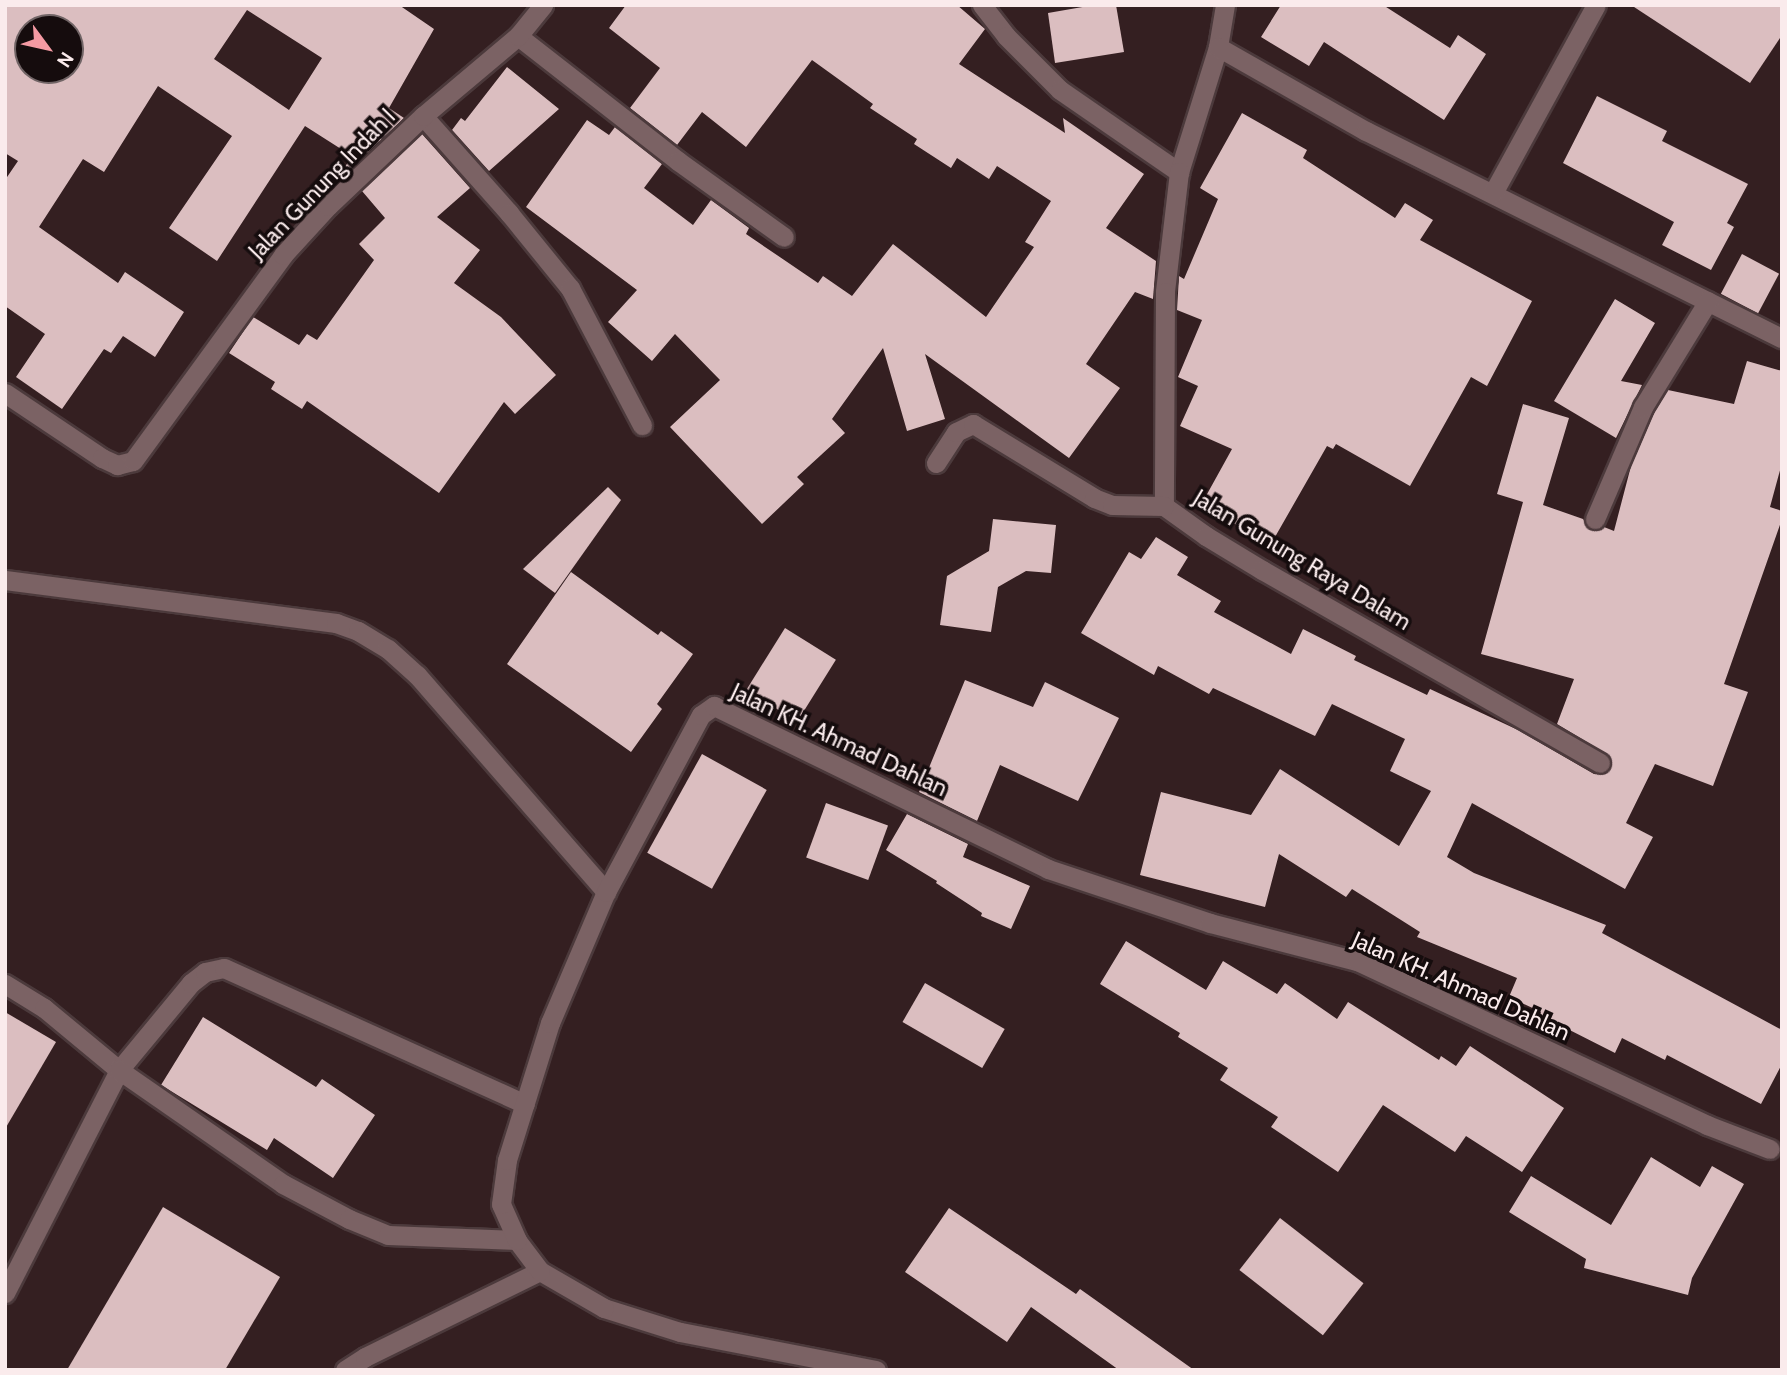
<!DOCTYPE html>
<style>
body{margin:0}
#map{position:relative;width:1787px;height:1375px;overflow:hidden;background:#341f21;font-family:Cabin,sans-serif}
div>[style]{position:absolute}
[style*='--x']{left:calc(var(--x)*1px);top:calc(var(--y)*1px);width:calc(var(--w)*1px);rotate:calc(var(--a)*1deg)}
.building>*{inset:0;background:#dbbec0;transform-origin:0 0}
.roads{filter:drop-shadow(2px 0 #4c3a3c) drop-shadow(-2px 0 #4c3a3c) drop-shadow(0 2px #4c3a3c) drop-shadow(0 -2px #4c3a3c)}
.service>*{height:19px;margin:-9.5px;padding:0 9.5px;transform-origin:9.5px;border-radius:9.5px;background:#7b6264}
.minor>*{height:19px;margin:-9.5px;padding:0 9.5px;transform-origin:9.5px;border-radius:9.5px;background:#7b6264}
span{translate:-50% -50%;white-space:nowrap;text-align:center;line-height:1.15;-webkit-text-stroke:7px #150c0d;paint-order:stroke}
.street-label{font-size:23px;color:#faebec}
.frame{position:absolute;inset:0;border:7px solid #faebec;pointer-events:none}
.north{position:absolute;left:14px;top:14px;width:70px;height:70px;box-sizing:border-box;background:#150c0d;border:2px solid #716566;border-radius:50%;rotate:123deg;font-size:19px;font-weight:700;line-height:28px;text-align:center;color:#faebec}
.north::after{content:'';display:block;margin:auto;width:24px;height:32px;background:#f49aa3;clip-path:polygon(50% 0,100% 100%,50% 72%,0 100%)}
</style>
<div id="map">
<div class="building">
<div style="clip-path:polygon(evenodd,5px 5px,399px 5px,434px 29px,389px 108px,404px 118px,346px 173px,343px 170px,352px 156px,305px 126px,217px 261px,169px 228px,232px 136px,158px 86px,104px 172px,83px 159px,39px 227px,118px 283px,125px 272px,184px 312px,155px 357px,123px 336px,111px 353px,104px 349px,62px 409px,16px 377px,45px 334px,5px 306px,5px 180px,18px 161px,5px 153px,5px 5px,247px 10px,322px 58px,289px 110px,214px 59px,247px 10px,5px 5px,28px 28px,70px 28px,70px 70px,28px 70px,28px 28px)"></div>
<div style="clip-path:polygon(626px 5px,957px 5px,985px 29px,959px 64px,1065px 133px,1063px 118px,1144px 174px,1106px 228px,1156px 261px,1153px 299px,1135px 292px,1086px 364px,1120px 388px,1069px 458px,925px 354px,945px 419px,907px 431px,883px 348px,832px 419px,845px 433px,797px 477px,804px 484px,762px 524px,670px 427px,720px 380px,675px 334px,652px 361px,608px 322px,637px 290px,526px 207px,587px 120px,609px 135px,615px 127px,662px 164px,644px 188px,693px 225px,711px 200px,749px 228px,746px 234px,818px 283px,823px 276px,852px 296px,893px 244px,986px 317px,1034px 247px,1025px 242px,1051px 201px,997px 166px,989px 179px,957px 158px,951px 168px,914px 144px,917px 139px,870px 108px,873px 104px,812px 60px,746px 147px,702px 112px,677px 145px,630px 108px,660px 68px,609px 28px)"></div>
<div style="clip-path:polygon(1094px 5px,1116px 5px,1124px 52px,1055px 63px,1048px 13px)"></div>
<div style="clip-path:polygon(1281px 5px,1383px 5px,1450px 48px,1458px 35px,1486px 54px,1444px 120px,1324px 42px,1309px 66px,1261px 37px)"></div>
<div style="clip-path:polygon(1631px 5px,1782px 5px,1782px 35px,1750px 83px)"></div>
<div style="clip-path:polygon(507px 67px,559px 109px,489px 171px,452px 130px,461px 118px,465px 121px)"></div>
<div style="clip-path:polygon(1597px 96px,1667px 131px,1662px 141px,1748px 184px,1727px 223px,1734px 227px,1711px 270px,1662px 245px,1674px 222px,1563px 163px)"></div>
<div style="clip-path:polygon(1242px 113px,1307px 150px,1303px 158px,1395px 218px,1405px 203px,1433px 220px,1420px 240px,1532px 301px,1487px 386px,1471px 377px,1410px 486px,1336px 444px,1333px 449px,1327px 446px,1271px 544px,1201px 505px,1232px 449px,1180px 426px,1198px 386px,1178px 377px,1202px 320px,1177px 310px,1179px 276px,1184px 279px,1218px 199px,1200px 188px)"></div>
<div style="clip-path:polygon(422px 134px,470px 188px,437px 217px,480px 250px,454px 283px,501px 317px,556px 375px,515px 414px,504px 402px,439px 493px,307px 401px,302px 409px,271px 389px,275px 382px,229px 353px,253px 317px,299px 345px,307px 334px,317px 340px,374px 260px,359px 244px,385px 218px,362px 191px)"></div>
<div style="left:1742px;top:254px;width:42px;height:45px;rotate:28deg"></div>
<div style="clip-path:polygon(1615px 299px,1655px 323px,1621px 381px,1642px 385px,1616px 438px,1554px 401px)"></div>
<div style="clip-path:polygon(1747px 361px,1782px 371px,1782px 463px,1770px 507px,1782px 511px,1782px 519px,1724px 684px,1748px 692px,1713px 786px,1655px 764px,1626px 823px,1653px 837px,1625px 889px,1472px 803px,1447px 857px,1474px 873px,1606px 925px,1602px 933px,1782px 1030px,1782px 1064px,1761px 1104px,1667px 1055px,1665px 1060px,1622px 1038px,1615px 1053px,1540px 1015px,1541px 1012px,1509px 997px,1517px 978px,1417px 937px,1420px 932px,1352px 889px,1346px 897px,1279px 854px,1265px 907px,1140px 875px,1161px 792px,1251px 815px,1280px 769px,1399px 846px,1431px 791px,1390px 771px,1405px 739px,1332px 704px,1315px 736px,1213px 688px,1209px 694px,1158px 666px,1154px 675px,1081px 633px,1129px 552px,1141px 559px,1156px 537px,1188px 557px,1177px 575px,1221px 601px,1214px 612px,1291px 654px,1303px 629px,1356px 656px,1354px 660px,1427px 695px,1430px 689px,1518px 730px,1594px 774px,1606px 774px,1612px 764px,1610px 756px,1557px 724px,1574px 679px,1481px 654px,1523px 502px,1497px 494px,1523px 404px,1569px 418px,1543px 505px,1583px 519px,1591px 530px,1604px 527px,1614px 531px,1631px 466px,1654px 413px,1668px 390px,1734px 404px)"></div>
<div style="clip-path:polygon(608px 487px,621px 500px,555px 593px,523px 569px)"></div>
<div style="clip-path:polygon(993px 519px,1056px 525px,1051px 573px,1026px 571px,998px 587px,991px 632px,940px 625px,947px 576px,989px 551px)"></div>
<div style="clip-path:polygon(571px 572px,658px 635px,661px 631px,693px 654px,657px 704px,662px 709px,631px 752px,507px 664px)"></div>
<div style="left:785px;top:628px;width:60px;height:73px;rotate:32deg"></div>
<div style="clip-path:polygon(965px 680px,1033px 707px,1045px 682px,1119px 718px,1078px 801px,1000px 765px,977px 821px,919px 792px)"></div>
<div style="left:702px;top:754px;width:74px;height:113px;rotate:29deg"></div>
<div style="left:826px;top:803px;width:66px;height:58px;rotate:20deg"></div>
<div style="clip-path:polygon(907px 814px,968px 844px,963px 857px,1030px 886px,1011px 929px,981px 916px,982px 913px,936px 883px,937px 881px,886px 850px)"></div>
<div style="clip-path:polygon(1126px 941px,1206px 990px,1223px 961px,1277px 994px,1285px 983px,1337px 1019px,1348px 1002px,1439px 1060px,1441px 1056px,1456px 1066px,1470px 1046px,1564px 1108px,1522px 1172px,1466px 1136px,1455px 1152px,1383px 1105px,1338px 1172px,1271px 1127px,1278px 1117px,1220px 1080px,1228px 1068px,1178px 1037px,1180px 1033px,1100px 984px)"></div>
<div style="left:925px;top:983px;width:92px;height:45px;rotate:30deg"></div>
<div style="clip-path:polygon(5px 1012px,56px 1042px,5px 1129px)"></div>
<div style="clip-path:polygon(203px 1017px,316px 1087px,322px 1079px,375px 1115px,333px 1178px,274px 1138px,267px 1150px,161px 1085px)"></div>
<div style="clip-path:polygon(1651px 1157px,1700px 1187px,1712px 1166px,1744px 1184px,1692px 1278px,1688px 1295px,1584px 1268px,1586px 1259px,1509px 1212px,1531px 1176px,1611px 1225px)"></div>
<div style="clip-path:polygon(163px 1207px,280px 1277px,225px 1370px,67px 1370px)"></div>
<div style="clip-path:polygon(949px 1208px,1076px 1294px,1080px 1289px,1194px 1370px,1119px 1370px,1031px 1307px,1007px 1342px,905px 1272px)"></div>
<div style="left:1280px;top:1218px;width:106px;height:66px;rotate:38deg"></div>
</div>
<div class="roads">
<div class="service">
<div style="--x:5;--y:984;--w:46;--a:31.6"></div>
<div style="--x:44;--y:1008;--w:97;--a:39.6"></div>
<div style="--x:119;--y:1070;--w:113;--a:-50.4"></div>
<div style="--x:191;--y:983;--w:18;--a:-38"></div>
<div style="--x:205;--y:972;--w:19;--a:-12"></div>
<div style="--x:224;--y:968;--w:330;--a:24.3"></div>
<div style="--x:5;--y:1293;--w:250;--a:-62.9"></div>
<div style="--x:119;--y:1070;--w:200;--a:34.8"></div>
<div style="--x:283;--y:1184;--w:75;--a:27.9"></div>
<div style="--x:349;--y:1219;--w:42;--a:22.3"></div>
<div style="--x:388;--y:1235;--w:129;--a:2.2"></div>
<div style="--x:345;--y:1370;--w:24;--a:-33"></div>
<div style="--x:365;--y:1357;--w:195;--a:-26.2"></div>
</div>
<div class="minor">
<div style="--x:982;--y:5;--w:39;--a:52"></div>
<div style="--x:1006;--y:36;--w:76;--a:45"></div>
<div style="--x:1060;--y:90;--w:145;--a:34.6"></div>
<div style="--x:1225;--y:5;--w:43;--a:99.5"></div>
<div style="--x:1218;--y:47;--w:131;--a:107.3"></div>
<div style="--x:1179;--y:172;--w:121;--a:96.7"></div>
<div style="--x:1165;--y:292;--w:214;--a:90.3"></div>
<div style="--x:1164;--y:506;--w:52;--a:35.5"></div>
<div style="--x:1206;--y:536;--w:66;--a:31.3"></div>
<div style="--x:1262;--y:570;--w:389;--a:29.7"></div>
<div style="--x:518;--y:36;--w:203;--a:38"></div>
<div style="--x:678;--y:161;--w:130;--a:35.6"></div>
<div style="--x:1218;--y:47;--w:170;--a:29.6"></div>
<div style="--x:1366;--y:131;--w:465;--a:26.5"></div>
<div style="--x:423;--y:116;--w:130;--a:48.4"></div>
<div style="--x:509;--y:213;--w:97;--a:50.9"></div>
<div style="--x:570;--y:288;--w:155;--a:62.3"></div>
<div style="--x:1493;--y:193;--w:214;--a:-61.3"></div>
<div style="--x:5;--y:393;--w:117;--a:33.8"></div>
<div style="--x:102;--y:458;--w:17;--a:25"></div>
<div style="--x:117;--y:465;--w:16;--a:-14"></div>
<div style="--x:133;--y:461;--w:255;--a:-53.9"></div>
<div style="--x:283;--y:255;--w:67;--a:-47.4"></div>
<div style="--x:328;--y:206;--w:131;--a:-43.5"></div>
<div style="--x:423;--y:116;--w:124;--a:-40.1"></div>
<div style="--x:518;--y:36;--w:40;--a:-51"></div>
<div style="--x:936;--y:463;--w:37;--a:-57"></div>
<div style="--x:956;--y:432;--w:19;--a:-25"></div>
<div style="--x:973;--y:424;--w:142;--a:31.4"></div>
<div style="--x:1094;--y:498;--w:19;--a:21"></div>
<div style="--x:1112;--y:505;--w:52;--a:1.1"></div>
<div style="--x:1595;--y:519;--w:122;--a:-66.8"></div>
<div style="--x:1643;--y:407;--w:124;--a:-58.5"></div>
<div style="--x:5;--y:580;--w:334;--a:7.4"></div>
<div style="--x:336;--y:623;--w:23;--a:20"></div>
<div style="--x:358;--y:631;--w:35;--a:31"></div>
<div style="--x:388;--y:649;--w:39;--a:42"></div>
<div style="--x:417;--y:675;--w:288;--a:48.9"></div>
<div style="--x:876;--y:1370;--w:200;--a:-169"></div>
<div style="--x:680;--y:1332;--w:80;--a:-162.5"></div>
<div style="--x:604;--y:1308;--w:74;--a:-150"></div>
<div style="--x:540;--y:1271;--w:39;--a:-127"></div>
<div style="--x:517;--y:1240;--w:39;--a:-114"></div>
<div style="--x:501;--y:1204;--w:44;--a:-82.2"></div>
<div style="--x:507;--y:1160;--w:144;--a:-72.6"></div>
<div style="--x:550;--y:1023;--w:142;--a:-66.9"></div>
<div style="--x:606;--y:892;--w:201;--a:-61.8"></div>
<div style="--x:701;--y:715;--w:16;--a:-35"></div>
<div style="--x:714;--y:706;--w:372;--a:26"></div>
<div style="--x:1048;--y:869;--w:171;--a:18.4"></div>
<div style="--x:1210;--y:923;--w:152;--a:14.5"></div>
<div style="--x:1357;--y:961;--w:387;--a:25.1"></div>
<div style="--x:1707;--y:1125;--w:67;--a:20.9"></div>
</div>
</div>
<div class="street-label">
<span style="left:322px;top:184px;rotate:-46deg">Jalan Gunung Indah I</span>
<span style="left:1302px;top:560px;rotate:31deg">Jalan Gunung Raya Dalam</span>
<span style="left:839px;top:740px;rotate:25deg">Jalan KH. Ahmad Dahlan</span>
<span style="left:1461px;top:986px;rotate:24deg">Jalan KH. Ahmad Dahlan</span>
</div>
<div class="frame"></div>
<div class="north">N</div>
</div>
